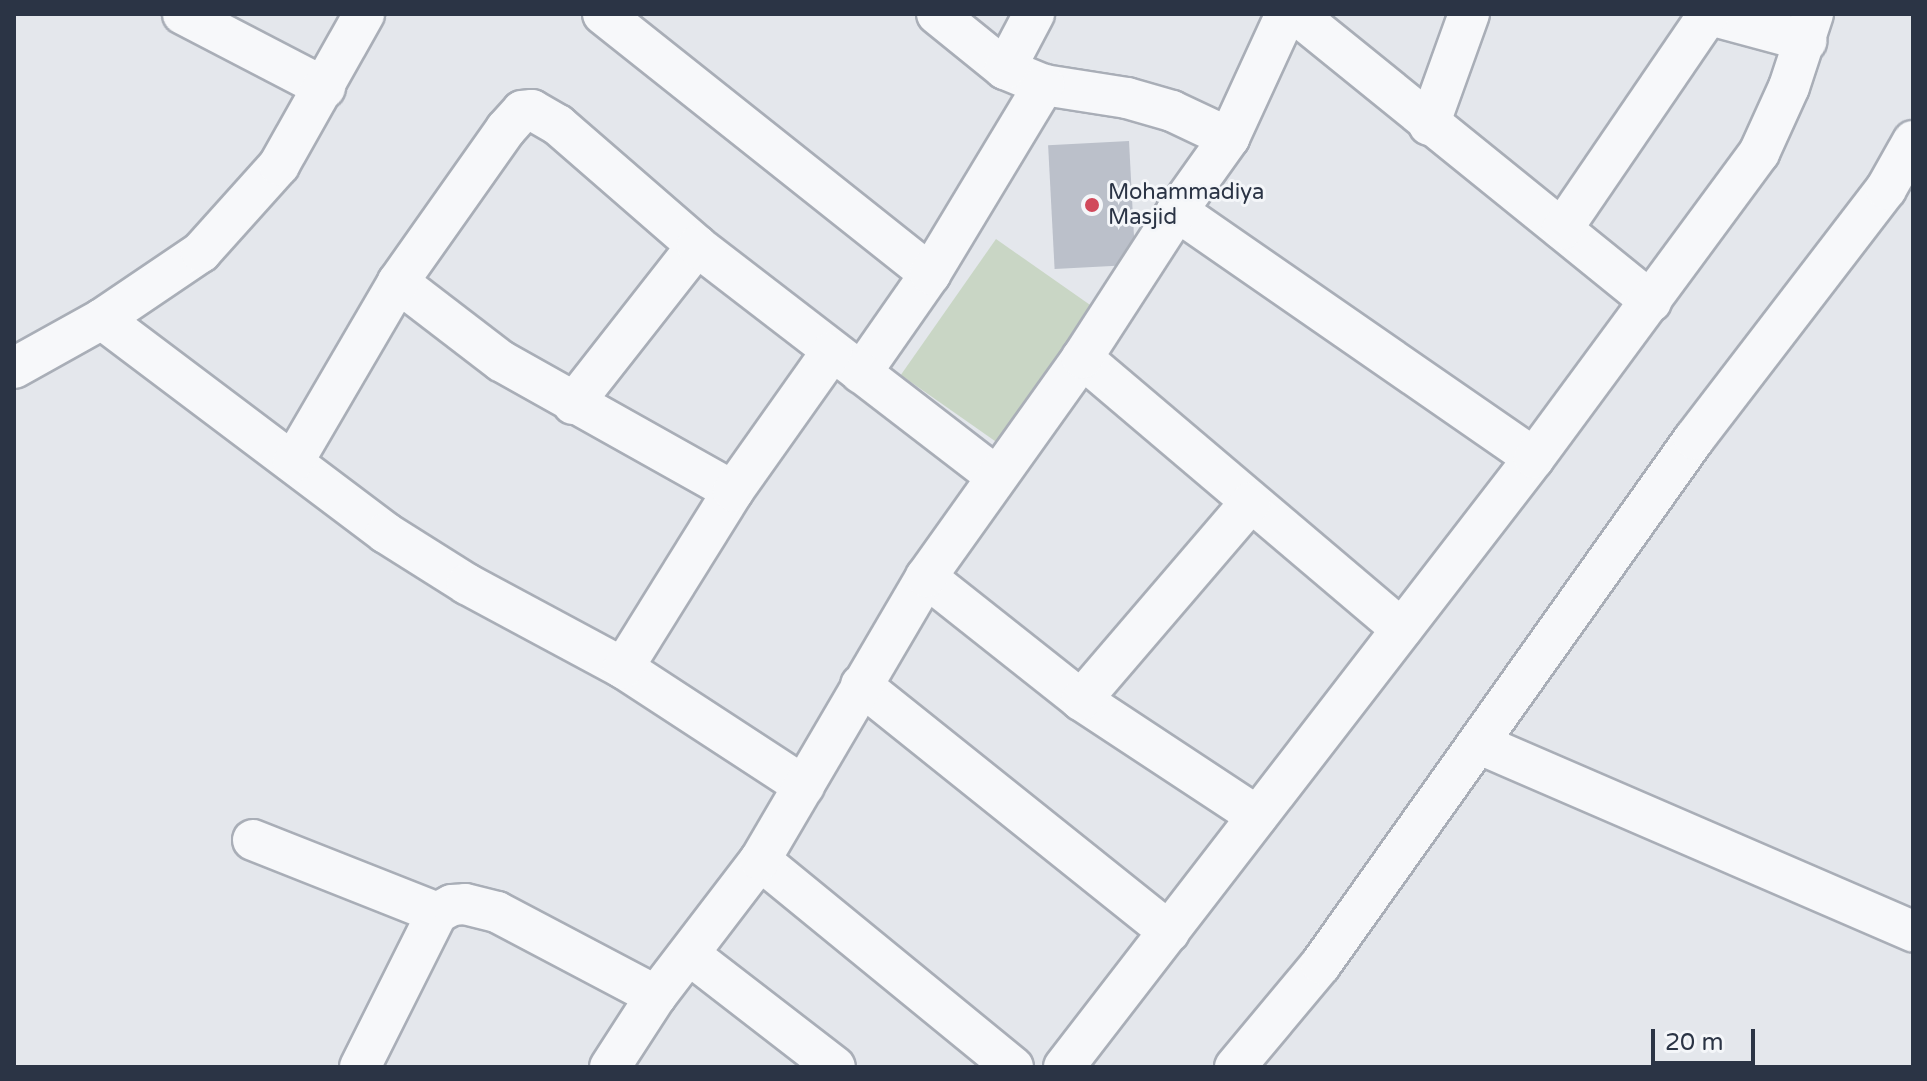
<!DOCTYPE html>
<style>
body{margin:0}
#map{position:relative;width:1927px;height:1081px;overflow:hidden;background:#e4e7ec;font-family:"Varela Round",sans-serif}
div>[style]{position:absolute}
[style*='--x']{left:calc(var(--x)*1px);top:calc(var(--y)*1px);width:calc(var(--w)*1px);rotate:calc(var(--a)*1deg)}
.green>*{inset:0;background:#c9d6c5;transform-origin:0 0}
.building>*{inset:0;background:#bbc0ca;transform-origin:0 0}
.roads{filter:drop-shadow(2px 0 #a9aeb7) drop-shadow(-2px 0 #a9aeb7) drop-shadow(0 2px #a9aeb7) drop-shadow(0 -2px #a9aeb7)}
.minor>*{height:40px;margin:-20px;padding:0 20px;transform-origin:20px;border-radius:20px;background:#f7f8fa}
.dots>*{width:22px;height:22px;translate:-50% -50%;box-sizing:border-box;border:4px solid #f4f6f9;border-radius:50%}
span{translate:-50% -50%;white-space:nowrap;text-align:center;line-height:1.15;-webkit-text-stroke:6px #f4f6f9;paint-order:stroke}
.poi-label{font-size:22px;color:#2b3445}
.left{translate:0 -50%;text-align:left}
.frame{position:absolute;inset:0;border:16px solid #2b3445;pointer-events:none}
.scale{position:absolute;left:1651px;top:1029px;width:104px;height:36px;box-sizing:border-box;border:4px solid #2b3445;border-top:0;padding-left:10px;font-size:24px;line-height:28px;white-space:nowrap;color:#2b3445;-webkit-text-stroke:6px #f4f6f9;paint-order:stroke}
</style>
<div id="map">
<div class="green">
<div style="left:996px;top:239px;width:118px;height:166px;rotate:35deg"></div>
</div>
<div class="building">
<div style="left:1129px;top:141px;width:124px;height:81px;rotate:87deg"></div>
</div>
<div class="roads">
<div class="minor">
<div style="--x:183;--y:14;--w:160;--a:27.5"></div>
<div style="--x:603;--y:14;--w:418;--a:38.5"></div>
<div style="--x:937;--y:14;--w:87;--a:39"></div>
<div style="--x:1005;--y:69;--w:42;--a:22.3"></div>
<div style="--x:1044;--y:85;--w:84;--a:8.9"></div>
<div style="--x:1127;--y:98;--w:47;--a:16.1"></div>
<div style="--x:1172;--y:111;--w:63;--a:25.3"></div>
<div style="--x:1296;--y:14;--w:457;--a:39"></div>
<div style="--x:1706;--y:14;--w:104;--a:15.1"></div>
<div style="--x:1005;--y:69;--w:62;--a:-62.2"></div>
<div style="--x:1429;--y:125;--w:118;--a:-70.2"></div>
<div style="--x:1177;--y:211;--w:434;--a:34.7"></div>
<div style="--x:1562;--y:229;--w:259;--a:-55.7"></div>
<div style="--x:398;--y:282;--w:130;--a:37.5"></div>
<div style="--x:501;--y:361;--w:266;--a:29.3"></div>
<div style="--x:102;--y:319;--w:356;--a:37"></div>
<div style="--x:386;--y:533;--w:96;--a:32.2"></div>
<div style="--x:467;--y:584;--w:177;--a:28.3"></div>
<div style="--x:623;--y:668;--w:216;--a:33.1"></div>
<div style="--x:1082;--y:358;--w:419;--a:40.3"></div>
<div style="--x:14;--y:368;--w:101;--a:-29.1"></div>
<div style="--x:102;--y:319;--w:120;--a:-34.1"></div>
<div style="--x:201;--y:252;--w:117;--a:-48.1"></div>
<div style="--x:279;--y:165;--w:173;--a:-60.6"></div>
<div style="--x:861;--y:373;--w:121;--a:-55.1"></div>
<div style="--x:930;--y:274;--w:221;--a:-58.9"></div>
<div style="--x:573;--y:404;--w:201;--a:-51.9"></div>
<div style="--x:293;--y:462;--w:208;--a:-59.7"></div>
<div style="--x:398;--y:282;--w:187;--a:-54.8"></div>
<div style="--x:506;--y:129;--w:24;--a:-48"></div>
<div style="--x:522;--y:111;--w:10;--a:-6"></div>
<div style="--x:532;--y:110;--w:30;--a:30"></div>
<div style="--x:558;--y:125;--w:184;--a:41"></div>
<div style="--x:697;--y:246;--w:377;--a:37.6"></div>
<div style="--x:926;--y:577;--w:198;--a:38.4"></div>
<div style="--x:1081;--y:700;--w:211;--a:33.4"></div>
<div style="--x:623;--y:668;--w:208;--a:-58.1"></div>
<div style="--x:733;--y:491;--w:171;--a:-54.7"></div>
<div style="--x:861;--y:685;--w:395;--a:38.7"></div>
<div style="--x:1081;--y:700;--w:260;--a:-49.4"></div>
<div style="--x:1480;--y:744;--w:472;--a:23.4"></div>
<div style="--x:253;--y:840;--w:198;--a:21.6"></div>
<div style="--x:760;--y:860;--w:327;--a:39.3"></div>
<div style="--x:690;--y:955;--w:183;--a:37.7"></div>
<div style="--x:360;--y:1067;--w:172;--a:-63.4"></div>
<div style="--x:437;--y:913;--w:17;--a:-28"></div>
<div style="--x:452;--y:905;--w:13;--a:-4"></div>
<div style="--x:465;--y:904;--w:33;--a:14"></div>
<div style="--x:497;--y:912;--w:180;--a:27.8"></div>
<div style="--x:610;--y:1067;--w:85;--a:-57.1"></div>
<div style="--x:656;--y:996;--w:171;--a:-52.6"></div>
<div style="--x:760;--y:860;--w:328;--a:-59.6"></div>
<div style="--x:926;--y:577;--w:269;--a:-54.5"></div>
<div style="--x:1082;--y:358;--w:175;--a:-57.1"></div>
<div style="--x:1177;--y:211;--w:90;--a:-54.5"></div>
<div style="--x:1229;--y:138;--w:136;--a:-65.3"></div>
<div style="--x:1064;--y:1067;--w:769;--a:-52.34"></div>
<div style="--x:1534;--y:458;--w:379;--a:-53.6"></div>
<div style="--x:1759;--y:153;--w:72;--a:-65.6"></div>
<div style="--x:1789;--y:87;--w:77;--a:-71.8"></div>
<div style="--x:1235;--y:1067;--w:134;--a:-50.1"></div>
<div style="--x:1321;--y:964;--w:644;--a:-54.61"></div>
<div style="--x:1694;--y:439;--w:315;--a:-52.5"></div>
<div style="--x:1886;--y:189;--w:55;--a:-60.6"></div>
</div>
</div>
<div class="dots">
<div style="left:1092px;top:205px;background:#d1495b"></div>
</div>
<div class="poi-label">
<span class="left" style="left:1108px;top:205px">Mohammadiya<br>Masjid</span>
</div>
<div class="frame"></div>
<div class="scale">20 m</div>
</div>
